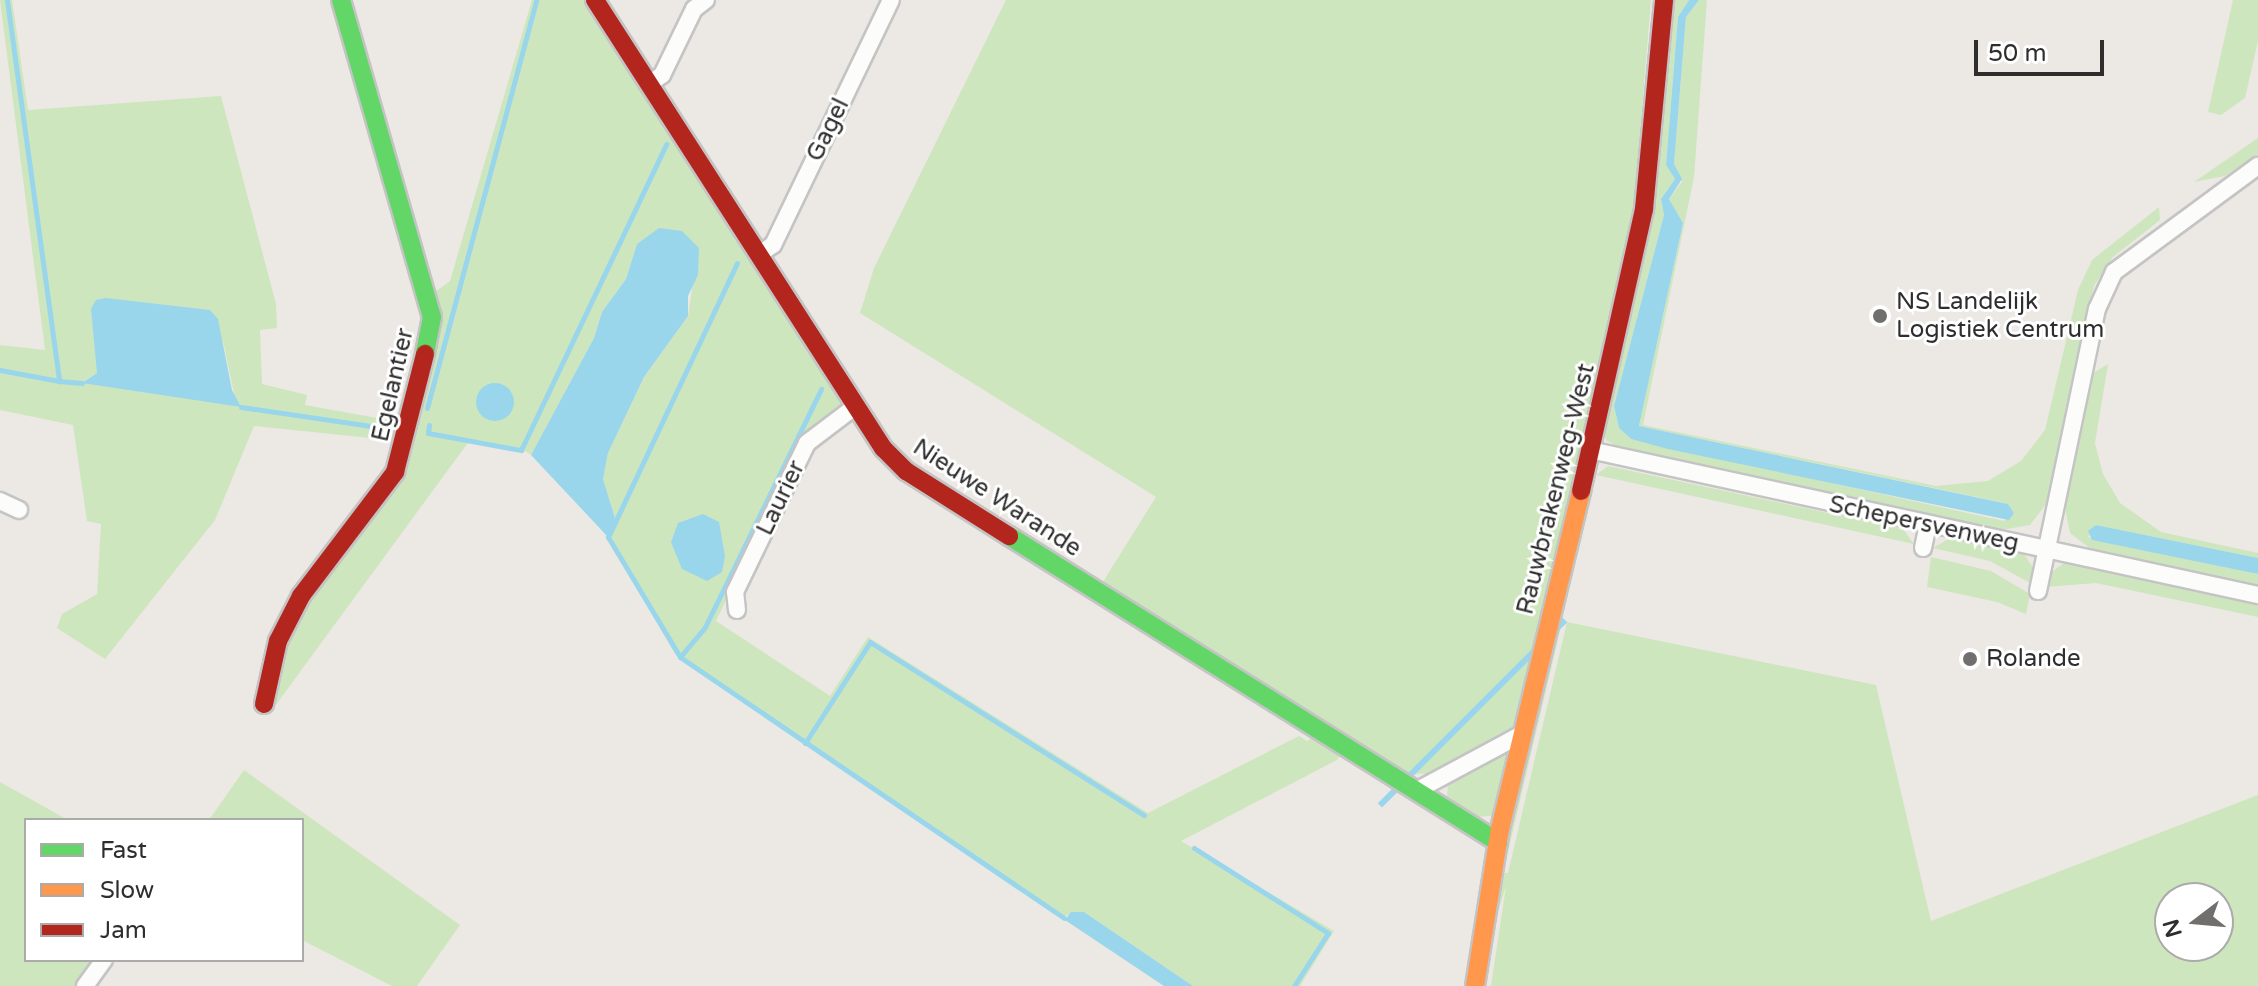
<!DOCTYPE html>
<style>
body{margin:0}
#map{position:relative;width:2258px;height:986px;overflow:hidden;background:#ece8e4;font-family:"Varela Round",sans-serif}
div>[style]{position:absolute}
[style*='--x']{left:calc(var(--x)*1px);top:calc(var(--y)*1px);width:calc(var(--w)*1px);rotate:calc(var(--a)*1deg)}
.green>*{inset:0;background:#cee6be}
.water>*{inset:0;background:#99d6ec;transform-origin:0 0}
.round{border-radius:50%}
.stream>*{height:5px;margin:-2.5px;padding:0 2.5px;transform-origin:2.5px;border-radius:2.5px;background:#99d6ec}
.roads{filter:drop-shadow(2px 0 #c5c4c5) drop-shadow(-2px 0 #c5c4c5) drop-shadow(0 2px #c5c4c5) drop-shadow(0 -2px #c5c4c5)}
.street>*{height:16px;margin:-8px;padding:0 8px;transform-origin:8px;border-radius:8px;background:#fcfcfb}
.fast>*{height:18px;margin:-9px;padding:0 9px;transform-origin:9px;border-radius:9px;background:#63d668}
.slow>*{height:18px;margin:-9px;padding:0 9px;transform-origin:9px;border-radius:9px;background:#ff974d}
.jam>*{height:18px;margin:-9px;padding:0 9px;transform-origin:9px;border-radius:9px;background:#b3261e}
.dots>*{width:22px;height:22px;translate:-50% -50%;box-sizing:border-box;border:4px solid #fff;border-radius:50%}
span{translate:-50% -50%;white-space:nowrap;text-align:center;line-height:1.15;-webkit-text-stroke:6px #fff;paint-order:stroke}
.street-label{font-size:24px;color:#2e2e2e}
.poi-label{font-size:24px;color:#2e2e2e}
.left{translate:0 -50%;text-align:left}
.legend{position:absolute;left:24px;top:818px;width:280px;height:144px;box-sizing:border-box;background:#fff;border:2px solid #ababab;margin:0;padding:10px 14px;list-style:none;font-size:24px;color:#2e2e2e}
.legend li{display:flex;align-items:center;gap:16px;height:40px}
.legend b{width:40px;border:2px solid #ababab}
.north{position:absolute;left:2154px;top:882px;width:80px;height:80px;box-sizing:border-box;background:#fff;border:2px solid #ababab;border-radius:50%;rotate:254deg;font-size:22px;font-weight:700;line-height:32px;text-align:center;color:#2e2e2e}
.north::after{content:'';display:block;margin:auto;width:28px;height:36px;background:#706f6e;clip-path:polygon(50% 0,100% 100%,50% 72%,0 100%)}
.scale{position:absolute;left:1974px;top:40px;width:130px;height:36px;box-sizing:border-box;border:4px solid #2e2e2e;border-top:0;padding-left:10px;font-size:24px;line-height:28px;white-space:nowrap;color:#2e2e2e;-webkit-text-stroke:6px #fff;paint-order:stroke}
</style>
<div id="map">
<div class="green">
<div style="clip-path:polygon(evenodd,0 0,12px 0,28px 110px,221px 96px,276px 304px,277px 328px,260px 330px,262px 384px,307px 395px,305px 405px,405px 423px,400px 441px,254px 426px,215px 520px,105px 659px,57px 628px,62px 614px,97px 594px,101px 524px,87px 521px,73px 425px,0 410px,0 345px,45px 350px,0 0,223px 341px,235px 398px,83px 382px,97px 373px,97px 364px,223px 341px)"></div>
<div style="clip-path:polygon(532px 0,585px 0,843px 402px,806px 436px,716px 621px,830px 696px,868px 637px,1148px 813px,1299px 736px,1307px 741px,1316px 736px,1341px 753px,1337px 760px,1181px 841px,1334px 931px,1300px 986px,1193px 986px,1084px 912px,1064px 916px,675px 654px,608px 537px,615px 518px,603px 479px,608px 453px,644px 377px,688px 316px,698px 248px,637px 244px,626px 279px,602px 312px,594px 338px,531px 455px,521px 448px,470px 440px,275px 706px,275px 673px,292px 628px,398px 479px,435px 292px,450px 281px)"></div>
<div style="clip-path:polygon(1006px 0,1651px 0,1639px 145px,1644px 184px,1520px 720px,1501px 738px,1426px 774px,1404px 773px,1101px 585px,1156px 497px,860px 313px,874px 268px)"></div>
<div style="clip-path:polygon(1669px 0,1689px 0,1678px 17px,1666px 165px,1675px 179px,1661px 199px,1664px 215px,1614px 406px,1619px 428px,1631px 439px,2004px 521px,2014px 513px,2008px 504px,1977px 497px,1639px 426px,1683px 223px,1669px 199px,1682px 182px,1674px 164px,1686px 17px,1699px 0,1707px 0,1694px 177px,1643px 425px,1936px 486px,1988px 481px,2021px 461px,2045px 430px,2078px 290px,2092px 260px,2159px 207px,2160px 220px,2113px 257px,2094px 286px,2047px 503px,2030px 525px,2001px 530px,1625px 451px,1606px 440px,1603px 431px)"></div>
<div style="clip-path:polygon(2233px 0,2258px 0,2258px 41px,2245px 98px,2221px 115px,2208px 112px)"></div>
<div style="clip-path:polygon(2258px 138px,2258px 154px,2225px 176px,2194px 182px)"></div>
<div style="clip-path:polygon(2108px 364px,2095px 443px,2103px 474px,2120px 503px,2161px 532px,2258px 553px,2258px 558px,2096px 525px,2088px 537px,2258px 574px,2258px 585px,2092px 550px,2070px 533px,2065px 508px,2093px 373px)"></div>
<div style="clip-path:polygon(1608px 466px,1903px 529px,1914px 544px,1596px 475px)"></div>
<div style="clip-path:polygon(1950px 538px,2024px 554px,2034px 569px,2032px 584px,1990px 561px,1933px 548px)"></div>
<div style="clip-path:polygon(1931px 557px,1991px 571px,2030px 594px,2026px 614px,1997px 602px,1927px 587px)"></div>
<div style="clip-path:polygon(2064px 563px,2258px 604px,2258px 617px,2096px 583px,2046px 587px,2049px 574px)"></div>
<div style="clip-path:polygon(evenodd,1554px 616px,1563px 618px,1503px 873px,1508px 873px,1567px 622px,1876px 685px,1931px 921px,2258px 795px,2258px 986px,1491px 986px,1506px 886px,1484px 956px,1554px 616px,2170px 898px,2218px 898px,2218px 946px,2170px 946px,2170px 898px)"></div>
<div style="clip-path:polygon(1508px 752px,1499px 815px,1478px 817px,1447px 798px,1448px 782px)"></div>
<div style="clip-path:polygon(244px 770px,460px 925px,417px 986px,392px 986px,302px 940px,302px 820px,209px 820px)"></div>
<div style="clip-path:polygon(0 782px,68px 820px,26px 820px,26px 960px,94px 960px,75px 986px,0 986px)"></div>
</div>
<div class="water">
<div style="clip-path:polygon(1689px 0,1699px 0,1686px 17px,1674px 164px,1682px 179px,1669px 199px,1683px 223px,1639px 426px,2008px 504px,2014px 513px,2009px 520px,1668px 449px,1631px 439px,1619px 428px,1614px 406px,1664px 215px,1661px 199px,1675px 179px,1666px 165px,1678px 17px)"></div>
<div style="clip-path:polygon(659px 228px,682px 231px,699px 248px,698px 275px,688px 296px,688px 316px,644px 377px,608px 453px,603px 479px,615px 518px,608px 537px,531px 455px,594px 338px,602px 312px,626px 279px,637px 244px)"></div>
<div style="clip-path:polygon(106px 298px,210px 310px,218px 319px,232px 390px,241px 407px,82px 383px,97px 373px,91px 309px,96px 300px)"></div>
<div class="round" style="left:476px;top:383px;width:38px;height:38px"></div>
<div style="clip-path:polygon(703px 514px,719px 522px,725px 556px,722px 572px,707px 581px,682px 569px,671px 542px,678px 523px)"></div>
<div style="clip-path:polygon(2096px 525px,2258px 558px,2258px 574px,2092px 540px,2088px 531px)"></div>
<div style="left:1563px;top:618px;width:6px;height:262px;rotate:45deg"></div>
<div style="clip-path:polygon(1071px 912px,1084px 912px,1193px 986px,1164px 986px,1065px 920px)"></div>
</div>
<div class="stream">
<div style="--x:7;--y:0;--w:385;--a:82.2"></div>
<div style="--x:59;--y:381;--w:23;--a:5"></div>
<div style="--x:737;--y:263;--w:303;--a:115.2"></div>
<div style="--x:608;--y:537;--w:140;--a:59"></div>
<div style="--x:680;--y:657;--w:39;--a:-50"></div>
<div style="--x:705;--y:627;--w:265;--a:-64"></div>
<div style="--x:0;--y:370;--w:60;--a:10.6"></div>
<div style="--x:241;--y:407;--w:152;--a:8.3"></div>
<div style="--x:427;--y:408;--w:422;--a:-75"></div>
<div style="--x:429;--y:425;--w:8;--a:97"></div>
<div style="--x:428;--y:433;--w:95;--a:10.4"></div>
<div style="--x:521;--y:450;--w:339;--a:-64.6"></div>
<div style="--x:680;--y:657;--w:464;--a:34.2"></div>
<div style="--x:805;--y:743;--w:120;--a:-57.2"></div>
<div style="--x:870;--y:642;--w:324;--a:32.3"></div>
<div style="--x:1194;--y:848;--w:159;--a:32.4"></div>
<div style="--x:1328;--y:933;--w:63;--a:122.7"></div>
</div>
<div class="roads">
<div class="street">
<div style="--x:649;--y:84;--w:16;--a:-35"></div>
<div style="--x:662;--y:75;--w:73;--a:-64.1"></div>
<div style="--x:694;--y:9;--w:15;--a:-37"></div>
<div style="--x:758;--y:255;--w:18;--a:-34"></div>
<div style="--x:773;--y:245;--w:272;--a:-64.3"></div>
<div style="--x:1590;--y:450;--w:684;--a:12.25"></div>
<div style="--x:0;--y:501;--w:21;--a:25"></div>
<div style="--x:1923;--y:548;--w:24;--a:-78"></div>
<div style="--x:2038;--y:591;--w:288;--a:-78.2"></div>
<div style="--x:2097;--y:309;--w:41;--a:-65.3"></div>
<div style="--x:2114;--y:272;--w:179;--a:-36.4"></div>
<div style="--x:737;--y:610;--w:18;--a:-96"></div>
<div style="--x:735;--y:592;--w:165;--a:-64.2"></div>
<div style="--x:807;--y:443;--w:61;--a:-37.1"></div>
<div style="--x:1416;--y:791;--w:120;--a:-28.3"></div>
<div style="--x:85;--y:986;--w:32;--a:-54"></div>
</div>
<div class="fast">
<div style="--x:341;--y:0;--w:330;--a:74"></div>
<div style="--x:432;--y:317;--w:38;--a:101"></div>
<div style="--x:1009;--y:536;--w:577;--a:32.04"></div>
</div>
<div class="slow">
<div style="--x:1475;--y:986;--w:159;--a:-81"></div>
<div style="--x:1500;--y:829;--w:348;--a:-76.5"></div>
</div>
<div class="jam">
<div style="--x:595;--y:0;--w:533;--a:57.26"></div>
<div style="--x:883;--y:448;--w:33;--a:45"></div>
<div style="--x:906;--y:471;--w:122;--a:32.3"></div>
<div style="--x:1581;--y:491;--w:289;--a:-77.4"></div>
<div style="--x:1644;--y:209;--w:210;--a:-84.5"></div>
<div style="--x:264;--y:704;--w:65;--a:-77.5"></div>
<div style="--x:278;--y:641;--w:51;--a:-62.9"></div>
<div style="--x:301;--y:596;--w:156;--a:-52.8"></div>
<div style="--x:395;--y:472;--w:122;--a:-75.7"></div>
</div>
</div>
<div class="dots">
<div style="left:1880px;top:316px;background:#706f6e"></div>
<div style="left:1970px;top:659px;background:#706f6e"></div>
</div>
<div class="street-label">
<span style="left:828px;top:130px;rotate:-64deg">Gagel</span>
<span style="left:393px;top:385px;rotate:-77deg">Egelantier</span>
<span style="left:1556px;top:489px;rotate:-76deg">Rauwbrakenweg-West</span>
<span style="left:781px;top:498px;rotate:-64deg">Laurier</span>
<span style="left:997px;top:498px;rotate:33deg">Nieuwe Warande</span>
<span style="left:1924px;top:524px;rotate:12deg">Schepersvenweg</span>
</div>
<div class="poi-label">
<span class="left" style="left:1896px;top:316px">NS Landelijk<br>Logistiek Centrum</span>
<span class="left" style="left:1986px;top:659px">Rolande</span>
</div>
<ul class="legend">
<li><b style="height:10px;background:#63d668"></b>Fast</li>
<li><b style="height:10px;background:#ff974d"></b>Slow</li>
<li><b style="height:10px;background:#b3261e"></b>Jam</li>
</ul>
<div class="north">N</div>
<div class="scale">50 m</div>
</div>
